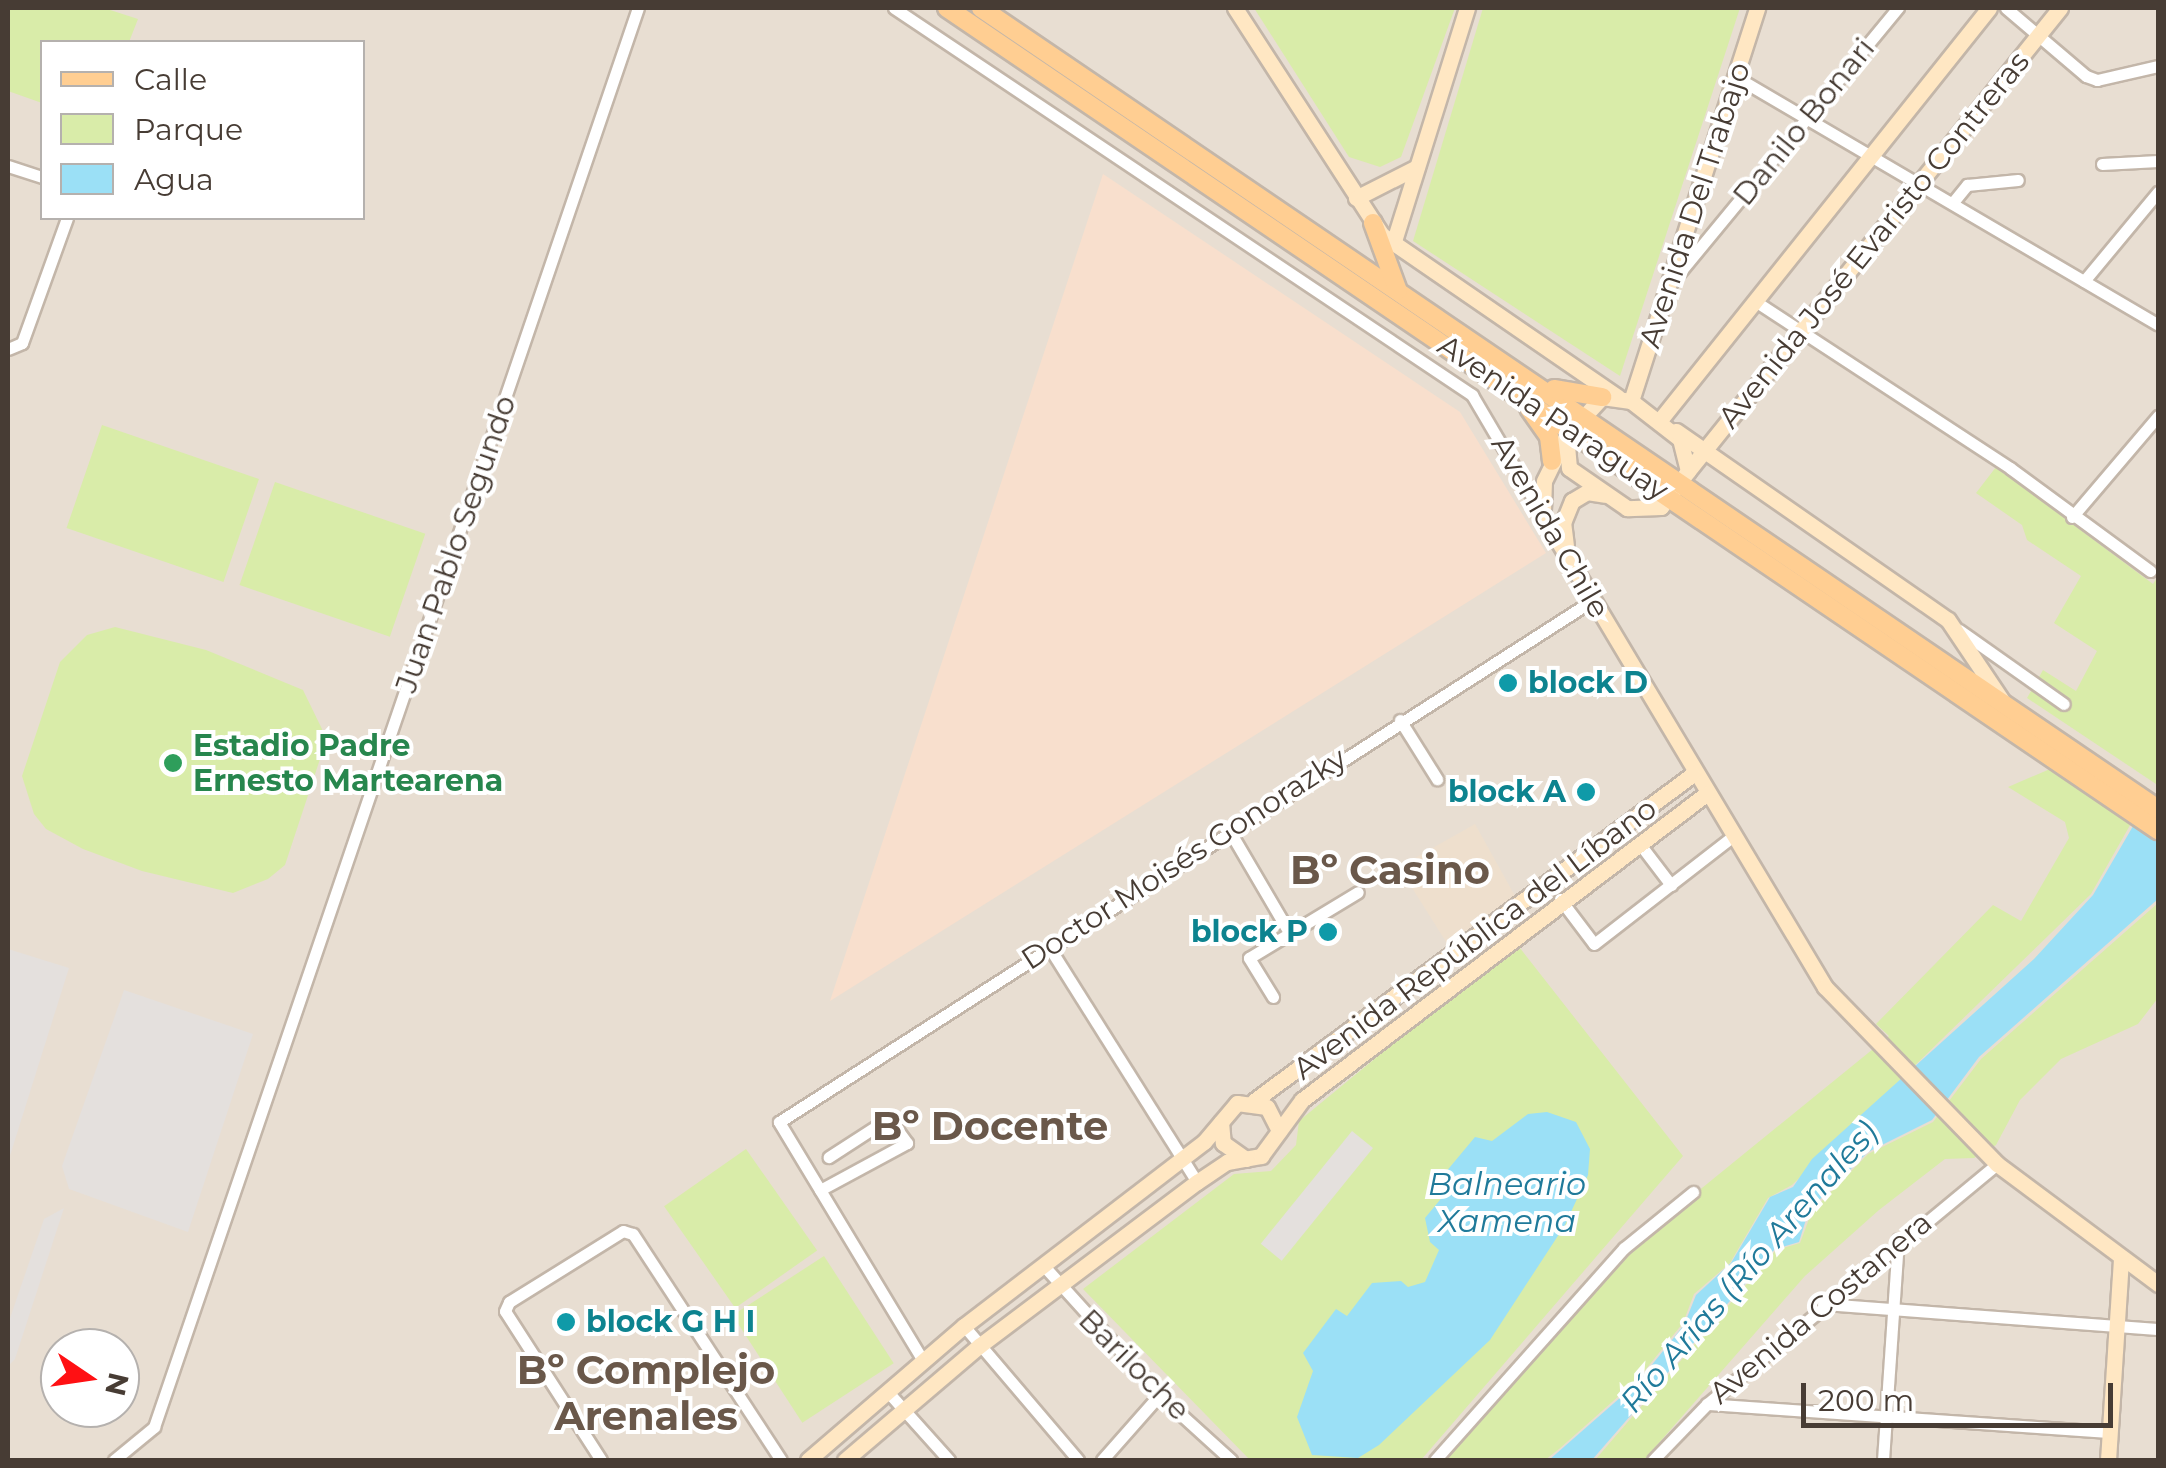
<!DOCTYPE html>
<meta charset="utf-8">
<style>
body{margin:0}
#map{position:relative;width:2166px;height:1468px;overflow:hidden;background:#f4ede4;font-family:Montserrat,sans-serif}
div>[style]{position:absolute}
[style*='--x']{left:calc(var(--x)*1px);top:calc(var(--y)*1px);width:calc(var(--w)*1px);rotate:calc(var(--a)*1deg)}
.residential>*{inset:0;background:#e8ded2}
.commercial>*{inset:0;background:#f8dfcd}
.education>*{inset:0;background:#eedfcd}
.green>*{inset:0;background:#d9eca9;transform-origin:0 0}
.parking>*{inset:0;background:#e4e0dd;transform-origin:0 0}
.water>*{inset:0;background:#9be0f6}
.roads{filter:drop-shadow(2px 0 #c3b6a9) drop-shadow(-2px 0 #c3b6a9) drop-shadow(0 2px #c3b6a9) drop-shadow(0 -2px #c3b6a9)}
.street>*{height:11px;margin:-5.5px;padding:0 5.5px;transform-origin:5.5px;border-radius:5.5px;background:#fff}
.secondary>*{height:15px;margin:-7.5px;padding:0 7.5px;transform-origin:7.5px;border-radius:7.5px;background:#ffe7c3}
.primary>*{height:18px;margin:-9px;padding:0 9px;transform-origin:9px;border-radius:9px;background:#ffce92}
.dots>*{width:28px;height:28px;translate:-50% -50%;box-sizing:border-box;border:5px solid #fff;border-radius:50%}
span{translate:-50% -50%;white-space:nowrap;text-align:center;line-height:1.15;-webkit-text-stroke:8px #fff;paint-order:stroke}
.street-label{font-size:30px;color:#473c34}
.culture-label{font-size:30px;color:#0d838f;font-weight:700}
.left{translate:0 -50%;text-align:left}
.right{translate:-100% -50%;text-align:right}
.leisure-label{font-size:30px;color:#27864d;font-weight:700}
.water-label{font-size:32px;color:#207a9a;font-style:italic}
.district-label{font-size:40px;color:#6a584a;font-weight:700}
.frame{position:absolute;inset:0;border:10px solid #473c34;pointer-events:none}
.legend{position:absolute;left:40px;top:40px;width:325px;height:180px;box-sizing:border-box;background:#fff;border:2px solid #b5b1ae;margin:0;padding:12px 18px;list-style:none;font-size:30px;color:#473c34}
.legend li{display:flex;align-items:center;gap:20px;height:50px}
.legend b{width:50px;border:2px solid #b5b1ae}
.north{position:absolute;left:40px;top:1328px;width:100px;height:100px;box-sizing:border-box;background:#fff;border:2px solid #b5b1ae;border-radius:50%;rotate:103deg;font-size:28px;font-weight:700;line-height:40px;text-align:center;color:#473c34}
.north::after{content:'';display:block;margin:auto;width:35px;height:45px;background:#ff1013;clip-path:polygon(50% 0,100% 100%,50% 72%,0 100%)}
.scale{position:absolute;left:1801px;top:1383px;width:312px;height:45px;box-sizing:border-box;border:5px solid #473c34;border-top:0;padding-left:12px;font-size:30px;line-height:35px;white-space:nowrap;color:#473c34;-webkit-text-stroke:8px #fff;paint-order:stroke}
</style>
<div id="map">
<div class="residential">
<div style="clip-path:polygon(evenodd,8px 8px,2158px 8px,2158px 1460px,8px 1460px,8px 8px,42px 42px,362px 42px,362px 218px,42px 218px,42px 42px,8px 8px,60px 1348px,120px 1348px,120px 1408px,60px 1408px,60px 1348px)"></div>
</div>
<div class="commercial">
<div style="clip-path:polygon(1103px 174px,1460px 412px,1546px 553px,830px 1001px)"></div>
</div>
<div class="education">
<div style="clip-path:polygon(1475px 824px,1515px 896px,1448px 945px,1399px 867px)"></div>
</div>
<div class="green">
<div style="clip-path:polygon(8px 8px,104px 8px,138px 19px,129px 42px,42px 42px,42px 103px,8px 91px)"></div>
<div style="clip-path:polygon(1254px 8px,1455px 8px,1401px 157px,1380px 167px,1349px 157px)"></div>
<div style="clip-path:polygon(1483px 8px,1740px 8px,1620px 376px,1413px 241px)"></div>
<div style="left:102px;top:425px;width:166px;height:109px;rotate:19deg"></div>
<div style="clip-path:polygon(1996px 467px,2153px 584px,2158px 576px,2156px 784px,2027px 698px,2043px 670px,2076px 691px,2097px 651px,2054px 623px,2081px 576px,2027px 540px,2022px 525px,1976px 493px)"></div>
<div style="left:275px;top:482px;width:159px;height:109px;rotate:19deg"></div>
<div style="clip-path:polygon(115px 627px,206px 650px,303px 690px,322px 729px,323px 750px,285px 865px,268px 879px,233px 893px,142px 871px,83px 849px,46px 829px,34px 814px,22px 776px,60px 662px,87px 635px)"></div>
<div style="clip-path:polygon(2050px 769px,2133px 820px,2091px 894px,1792px 1185px,1768px 1198px,1730px 1263px,1694px 1294px,1683px 1323px,1638px 1379px,1559px 1449px,1545px 1460px,1441px 1460px,1627px 1249px,1889px 1036px,1876px 1024px,1993px 905px,2021px 921px,2069px 838px,2065px 822px,2008px 787px)"></div>
<div style="clip-path:polygon(2158px 903px,2158px 998px,2138px 1024px,2061px 1059px,2020px 1100px,1996px 1145px,1974px 1158px,1945px 1159px,1879px 1210px,1805px 1276px,1644px 1460px,1595px 1460px,1776px 1250px,1800px 1243px,1812px 1211px,1868px 1154px,1933px 1122px,1981px 1059px)"></div>
<div style="clip-path:polygon(1516px 943px,1683px 1156px,1421px 1460px,1250px 1460px,1083px 1289px,1234px 1174px,1271px 1171px,1296px 1145px,1299px 1121px)"></div>
<div style="left:746px;top:1149px;width:124px;height:100px;rotate:55deg"></div>
<div style="left:824px;top:1256px;width:128px;height:109px;rotate:57deg"></div>
</div>
<div class="parking">
<div style="clip-path:polygon(8px 949px,69px 968px,8px 1162px)"></div>
<div style="clip-path:polygon(124px 990px,253px 1034px,188px 1232px,69px 1189px,62px 1166px)"></div>
<div style="left:1352px;top:1131px;width:27px;height:145px;rotate:39deg"></div>
<div style="clip-path:polygon(64px 1208px,15px 1359px,8px 1366px,8px 1324px,44px 1219px)"></div>
</div>
<div class="water">
<div style="clip-path:polygon(2136px 821px,2158px 837px,2158px 899px,1979px 1057px,1932px 1120px,1868px 1152px,1809px 1210px,1799px 1242px,1775px 1249px,1592px 1460px,1549px 1460px,1638px 1382px,1684px 1325px,1696px 1295px,1731px 1263px,1770px 1197px,1793px 1187px,1812px 1159px,2034px 959px,2093px 895px)"></div>
<div style="clip-path:polygon(1547px 1112px,1576px 1122px,1590px 1149px,1588px 1175px,1565px 1225px,1490px 1340px,1379px 1445px,1358px 1458px,1312px 1455px,1297px 1417px,1313px 1371px,1303px 1353px,1336px 1309px,1347px 1316px,1372px 1283px,1401px 1281px,1408px 1287px,1425px 1282px,1439px 1250px,1430px 1242px,1425px 1218px,1449px 1189px,1440px 1179px,1475px 1137px,1492px 1141px,1528px 1114px)"></div>
</div>
<div class="roads">
<div class="street">
<div style="--x:894;--y:8;--w:696;--a:33.8"></div>
<div style="--x:1472;--y:395;--w:136;--a:59.5"></div>
<div style="--x:2006;--y:8;--w:105;--a:40.4"></div>
<div style="--x:2086;--y:76;--w:12;--a:20"></div>
<div style="--x:2097;--y:80;--w:63;--a:-12.9"></div>
<div style="--x:1736;--y:77;--w:489;--a:30.4"></div>
<div style="--x:2102;--y:164;--w:56;--a:-3.1"></div>
<div style="--x:8;--y:166;--w:36;--a:18"></div>
<div style="--x:1954;--y:201;--w:21;--a:-51"></div>
<div style="--x:1967;--y:185;--w:51;--a:-5.6"></div>
<div style="--x:2084;--y:281;--w:116;--a:-50.3"></div>
<div style="--x:1671;--y:283;--w:357;--a:-50.5"></div>
<div style="--x:1755;--y:301;--w:305;--a:33.2"></div>
<div style="--x:2010;--y:468;--w:174;--a:36.3"></div>
<div style="--x:8;--y:349;--w:15;--a:-23"></div>
<div style="--x:22;--y:343;--w:133;--a:-70.2"></div>
<div style="--x:2072;--y:517;--w:133;--a:-49.6"></div>
<div style="--x:1959;--y:630;--w:128;--a:35.2"></div>
<div style="--x:1400;--y:720;--w:70;--a:57.9"></div>
<div style="--x:1229;--y:830;--w:121;--a:59.6"></div>
<div style="--x:1639;--y:843;--w:53;--a:52.7"></div>
<div style="--x:1560;--y:899;--w:56;--a:52.9"></div>
<div style="--x:1594;--y:944;--w:176;--a:-37.8"></div>
<div style="--x:1049;--y:947;--w:278;--a:57.8"></div>
<div style="--x:1273;--y:997;--w:46;--a:-121.6"></div>
<div style="--x:1249;--y:958;--w:127;--a:-31.2"></div>
<div style="--x:820;--y:1190;--w:99;--a:-28.4"></div>
<div style="--x:907;--y:1143;--w:31;--a:-126"></div>
<div style="--x:889;--y:1118;--w:72;--a:147"></div>
<div style="--x:1043;--y:1265;--w:183;--a:47.9"></div>
<div style="--x:1166;--y:1401;--w:88;--a:42.2"></div>
<div style="--x:1823;--y:1304;--w:336;--a:4.3"></div>
<div style="--x:964;--y:1326;--w:176;--a:49.6"></div>
<div style="--x:922;--y:1359;--w:277;--a:-121.1"></div>
<div style="--x:779;--y:1122;--w:967;--a:-32.67"></div>
<div style="--x:887;--y:1391;--w:93;--a:48.1"></div>
<div style="--x:1707;--y:1404;--w:404;--a:4"></div>
<div style="--x:114;--y:1460;--w:52;--a:-39.5"></div>
<div style="--x:154;--y:1427;--w:1499;--a:-71.17"></div>
<div style="--x:601;--y:1460;--w:177;--a:-122.8"></div>
<div style="--x:505;--y:1311;--w:10;--a:-66"></div>
<div style="--x:509;--y:1302;--w:134;--a:-31.9"></div>
<div style="--x:623;--y:1231;--w:10;--a:17"></div>
<div style="--x:633;--y:1234;--w:270;--a:56.8"></div>
<div style="--x:1102;--y:1460;--w:89;--a:-48.6"></div>
<div style="--x:1435;--y:1460;--w:284;--a:-48.3"></div>
<div style="--x:1624;--y:1248;--w:89;--a:-39.1"></div>
<div style="--x:1653;--y:1460;--w:78;--a:-46"></div>
<div style="--x:1707;--y:1404;--w:376;--a:-39.6"></div>
<div style="--x:1883;--y:1460;--w:221;--a:-86.1"></div>
</div>
<div class="secondary">
<div style="--x:1235;--y:8;--w:270;--a:57.1"></div>
<div style="--x:1382;--y:235;--w:286;--a:34.5"></div>
<div style="--x:1356;--y:198;--w:68;--a:-26.9"></div>
<div style="--x:1393;--y:244;--w:247;--a:-72.6"></div>
<div style="--x:1602;--y:397;--w:29;--a:8"></div>
<div style="--x:1631;--y:401;--w:62;--a:37.8"></div>
<div style="--x:1680;--y:439;--w:33;--a:76"></div>
<div style="--x:1688;--y:471;--w:45;--a:126.9"></div>
<div style="--x:1661;--y:507;--w:34;--a:178"></div>
<div style="--x:1627;--y:508;--w:70;--a:-145.4"></div>
<div style="--x:1569;--y:468;--w:32;--a:-95"></div>
<div style="--x:1566;--y:436;--w:53;--a:-47.3"></div>
<div style="--x:1631;--y:401;--w:413;--a:-72.2"></div>
<div style="--x:1660;--y:420;--w:527;--a:-51.39"></div>
<div style="--x:1676;--y:431;--w:331;--a:34.8"></div>
<div style="--x:1948;--y:620;--w:95;--a:56.1"></div>
<div style="--x:1566;--y:436;--w:50;--a:116.1"></div>
<div style="--x:1544;--y:481;--w:35;--a:92"></div>
<div style="--x:1543;--y:516;--w:549;--a:59.09"></div>
<div style="--x:1825;--y:987;--w:247;--a:45.8"></div>
<div style="--x:1997;--y:1164;--w:201;--a:36.7"></div>
<div style="--x:1688;--y:471;--w:594;--a:-51.22"></div>
<div style="--x:1566;--y:546;--w:23;--a:-97"></div>
<div style="--x:1563;--y:523;--w:24;--a:-68"></div>
<div style="--x:1572;--y:501;--w:17;--a:-31"></div>
<div style="--x:1587;--y:492;--w:18;--a:9"></div>
<div style="--x:1254;--y:1101;--w:547;--a:-36.68"></div>
<div style="--x:1221;--y:1122;--w:21;--a:85"></div>
<div style="--x:1223;--y:1143;--w:28;--a:35"></div>
<div style="--x:808;--y:1460;--w:206;--a:-40.7"></div>
<div style="--x:964;--y:1326;--w:302;--a:-37.5"></div>
<div style="--x:1204;--y:1142;--w:51;--a:-49.8"></div>
<div style="--x:1237;--y:1103;--w:30;--a:8"></div>
<div style="--x:1267;--y:1107;--w:27;--a:63"></div>
<div style="--x:845;--y:1460;--w:176;--a:-40.4"></div>
<div style="--x:979;--y:1346;--w:273;--a:-37"></div>
<div style="--x:1197;--y:1182;--w:36;--a:-34"></div>
<div style="--x:1227;--y:1162;--w:35;--a:-10"></div>
<div style="--x:1261;--y:1156;--w:69;--a:-53.8"></div>
<div style="--x:1302;--y:1100;--w:507;--a:-37.14"></div>
<div style="--x:2108;--y:1460;--w:201;--a:-86.3"></div>
</div>
<div class="primary">
<div style="--x:947;--y:8;--w:1464;--a:34.17"></div>
<div style="--x:981;--y:8;--w:1424;--a:34.24"></div>
<div style="--x:1373;--y:223;--w:72;--a:69.8"></div>
<div style="--x:1554;--y:389;--w:49;--a:9.5"></div>
<div style="--x:1529;--y:408;--w:35;--a:55"></div>
<div style="--x:1549;--y:437;--w:24;--a:83"></div>
</div>
</div>
<div class="dots">
<div style="left:1508px;top:683px;background:#0f9aa8"></div>
<div style="left:173px;top:763px;background:#2e9e5b"></div>
<div style="left:1586px;top:792px;background:#0f9aa8"></div>
<div style="left:1328px;top:932px;background:#0f9aa8"></div>
<div style="left:566px;top:1322px;background:#0f9aa8"></div>
</div>
<div class="street-label">
<span style="left:1804px;top:122px;rotate:-51deg">Danilo Bonari</span>
<span style="left:1695px;top:205px;rotate:-72deg">Avenida Del Trabajo</span>
<span style="left:1874px;top:240px;rotate:-51deg">Avenida José Evaristo Contreras</span>
<span style="left:1553px;top:418px;rotate:34deg">Avenida Paraguay</span>
<span style="left:1550px;top:527px;rotate:60deg">Avenida Chile</span>
<span style="left:456px;top:544px;rotate:-71deg">Juan Pablo Segundo</span>
<span style="left:1184px;top:859px;rotate:-33deg">Doctor Moisés Gonorazky</span>
<span style="left:1475px;top:939px;rotate:-37deg">Avenida República del Líbano</span>
<span style="left:1821px;top:1308px;rotate:-40deg">Avenida Costanera</span>
<span style="left:1134px;top:1365px;rotate:45deg">Bariloche</span>
</div>
<div class="culture-label">
<span class="left" style="left:1528px;top:683px">block D</span>
<span class="right" style="left:1566px;top:792px">block A</span>
<span class="right" style="left:1308px;top:932px">block P</span>
<span class="left" style="left:586px;top:1322px">block G H I</span>
</div>
<div class="leisure-label">
<span class="left" style="left:193px;top:763px">Estadio Padre<br>Ernesto Martearena</span>
</div>
<div class="water-label">
<span style="left:1507px;top:1203px">Balneario<br>Xamena</span>
<span style="left:1749px;top:1267px;rotate:-49deg">Río Arias (Río Arenales)</span>
</div>
<div class="district-label">
<span style="left:1390px;top:870px">Bº Casino</span>
<span style="left:990px;top:1126px">Bº Docente</span>
<span style="left:646px;top:1393px">Bº Complejo<br>Arenales</span>
</div>
<div class="frame"></div>
<ul class="legend">
<li><b style="height:12px;background:#ffce92"></b>Calle</li>
<li><b style="height:28px;background:#d9eca9"></b>Parque</li>
<li><b style="height:28px;background:#9be0f6"></b>Agua</li>
</ul>
<div class="north">N</div>
<div class="scale">200 m</div>
</div>
